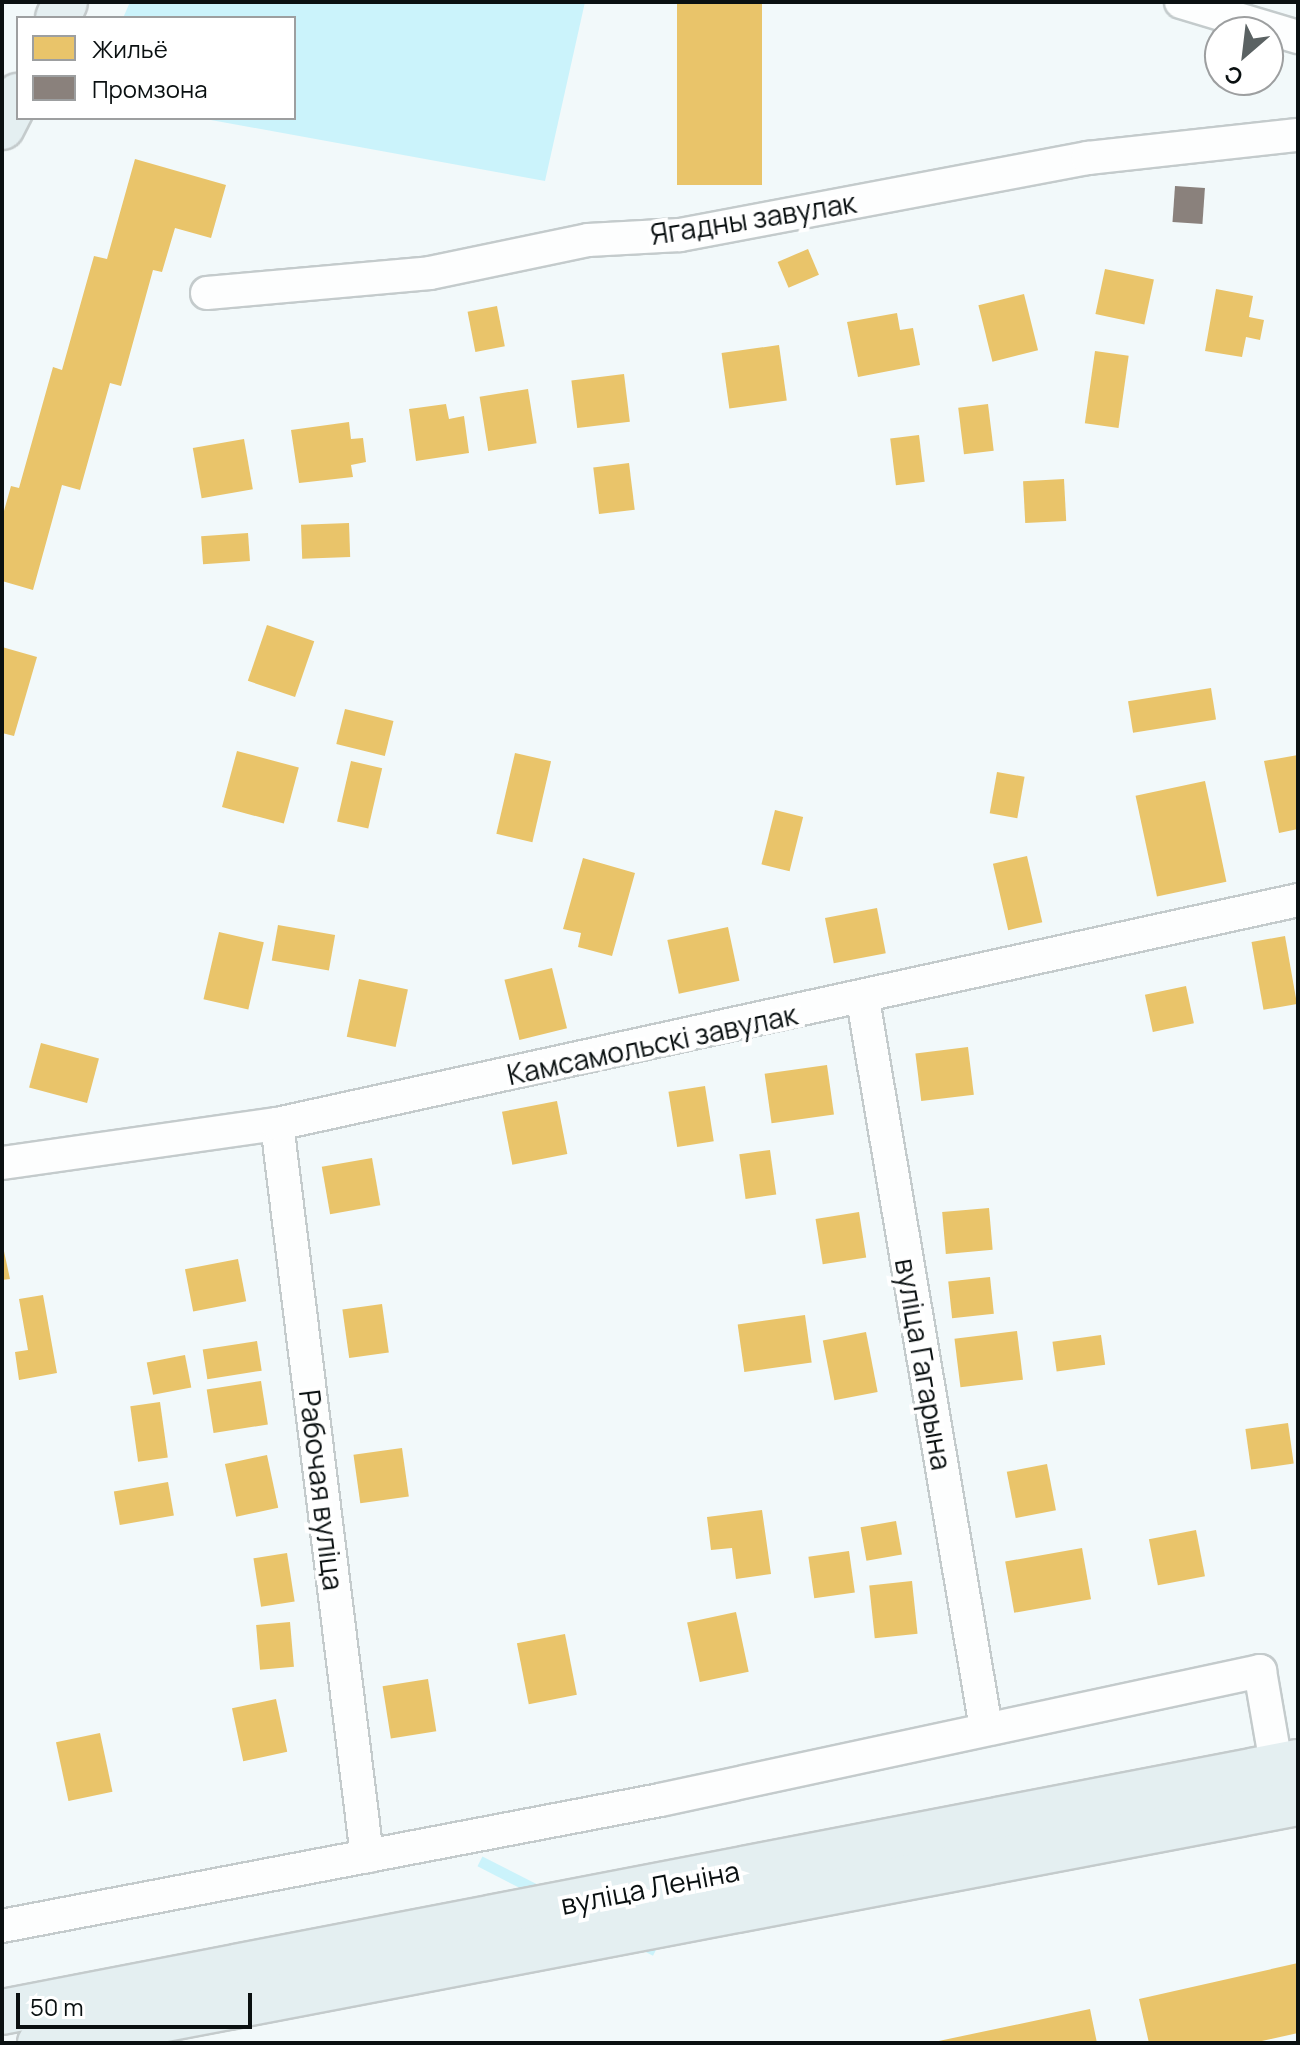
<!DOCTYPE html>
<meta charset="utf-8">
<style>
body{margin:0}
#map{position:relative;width:1300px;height:2045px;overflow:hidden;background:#f2f9fa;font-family:Manrope,sans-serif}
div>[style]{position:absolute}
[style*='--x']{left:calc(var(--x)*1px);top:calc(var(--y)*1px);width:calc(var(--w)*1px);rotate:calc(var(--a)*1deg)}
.green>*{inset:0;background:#cbf3fb;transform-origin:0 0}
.homes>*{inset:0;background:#e9c46a;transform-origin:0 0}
.industry>*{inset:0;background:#8a817c;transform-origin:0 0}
.roads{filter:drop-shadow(2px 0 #c4cbcc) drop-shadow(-2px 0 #c4cbcc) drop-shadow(0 2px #c4cbcc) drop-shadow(0 -2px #c4cbcc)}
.minor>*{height:32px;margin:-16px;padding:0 16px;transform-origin:16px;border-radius:16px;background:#fdfefe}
.primary>*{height:44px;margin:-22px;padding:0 22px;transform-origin:22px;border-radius:22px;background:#e4eff1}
span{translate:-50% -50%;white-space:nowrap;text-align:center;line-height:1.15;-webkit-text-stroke:8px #fff;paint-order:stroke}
.street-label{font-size:28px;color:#0a1011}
.frame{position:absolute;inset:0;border:4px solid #0a1011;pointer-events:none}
.legend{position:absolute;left:16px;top:16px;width:280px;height:104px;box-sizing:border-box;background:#fff;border:2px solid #9d9fa0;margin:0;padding:10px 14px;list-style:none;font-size:24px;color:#0a1011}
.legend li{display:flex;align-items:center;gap:16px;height:40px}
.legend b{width:40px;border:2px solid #9d9fa0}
.north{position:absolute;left:1204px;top:16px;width:80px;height:80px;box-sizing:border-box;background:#fff;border:2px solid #9d9fa0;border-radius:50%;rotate:208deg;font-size:22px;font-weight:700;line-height:32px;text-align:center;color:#0a1011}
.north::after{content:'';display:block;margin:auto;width:28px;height:36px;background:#5b6263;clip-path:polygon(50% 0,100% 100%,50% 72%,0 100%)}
.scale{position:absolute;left:16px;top:1993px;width:236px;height:36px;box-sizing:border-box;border:4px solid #0a1011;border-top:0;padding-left:10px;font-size:24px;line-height:28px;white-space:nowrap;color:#0a1011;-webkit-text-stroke:6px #fff;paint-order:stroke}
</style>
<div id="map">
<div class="green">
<div style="clip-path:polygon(130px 2px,585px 2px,545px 181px,200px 118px,294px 118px,294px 18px,123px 18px)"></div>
<div style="left:658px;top:1946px;width:11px;height:197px;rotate:117deg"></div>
</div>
<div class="homes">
<div style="left:677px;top:2px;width:85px;height:183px"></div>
<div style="clip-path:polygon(135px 159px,226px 185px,211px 238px,175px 228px,162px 272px,153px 270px,121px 386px,110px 383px,80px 490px,62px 485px,33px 590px,2px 581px,2px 518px,11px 486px,19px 488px,53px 367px,62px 370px,94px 256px,107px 259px)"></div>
<div style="left:808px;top:249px;width:28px;height:33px;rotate:67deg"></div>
<div style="left:1105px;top:269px;width:50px;height:46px;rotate:12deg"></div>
<div style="clip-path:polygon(1216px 289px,1253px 296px,1249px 317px,1264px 320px,1260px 340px,1246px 337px,1242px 357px,1205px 351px)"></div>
<div style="left:1024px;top:294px;width:58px;height:47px;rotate:76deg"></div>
<div style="left:497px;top:306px;width:41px;height:30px;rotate:79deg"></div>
<div style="clip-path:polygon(897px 313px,900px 330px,913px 328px,920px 365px,858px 377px,847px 322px)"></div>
<div style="left:779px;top:345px;width:56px;height:58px;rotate:82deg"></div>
<div style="left:1095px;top:351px;width:34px;height:73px;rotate:8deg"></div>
<div style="left:624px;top:374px;width:48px;height:53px;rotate:83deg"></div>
<div style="left:528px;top:389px;width:55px;height:49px;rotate:81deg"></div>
<div style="clip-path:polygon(446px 404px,449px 419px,464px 416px,469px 453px,416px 461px,409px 409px)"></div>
<div style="left:988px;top:404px;width:47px;height:30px;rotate:83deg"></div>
<div style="clip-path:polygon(349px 422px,351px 439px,363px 438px,366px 462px,351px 465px,353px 477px,299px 483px,291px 430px)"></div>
<div style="left:919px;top:435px;width:47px;height:29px;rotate:83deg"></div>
<div style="left:244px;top:439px;width:51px;height:52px;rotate:80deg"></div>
<div style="left:629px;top:463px;width:47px;height:36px;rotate:83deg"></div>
<div style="left:1064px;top:479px;width:42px;height:41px;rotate:87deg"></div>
<div style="left:349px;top:523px;width:34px;height:48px;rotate:88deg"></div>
<div style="left:248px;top:533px;width:28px;height:47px;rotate:86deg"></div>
<div style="left:267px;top:625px;width:50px;height:59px;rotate:19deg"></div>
<div style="clip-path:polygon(2px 647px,37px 657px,14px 736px,2px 733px)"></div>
<div style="left:1211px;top:688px;width:32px;height:84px;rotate:81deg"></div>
<div style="left:345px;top:709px;width:50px;height:36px;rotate:14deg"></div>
<div style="left:237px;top:751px;width:64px;height:58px;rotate:15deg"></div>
<div style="left:515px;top:753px;width:37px;height:83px;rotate:13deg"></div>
<div style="clip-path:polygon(1298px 755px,1298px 829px,1279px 833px,1264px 761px)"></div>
<div style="left:351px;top:761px;width:32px;height:62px;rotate:13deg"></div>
<div style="left:997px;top:772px;width:28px;height:42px;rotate:10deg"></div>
<div style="left:1205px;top:781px;width:103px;height:71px;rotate:78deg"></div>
<div style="left:775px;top:810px;width:29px;height:56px;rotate:14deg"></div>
<div style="left:1027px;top:856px;width:68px;height:35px;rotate:77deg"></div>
<div style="clip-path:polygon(583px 858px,635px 873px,612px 956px,578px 947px,581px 933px,563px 929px)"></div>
<div style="left:877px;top:908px;width:46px;height:53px;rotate:79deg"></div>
<div style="left:278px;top:925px;width:58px;height:36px;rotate:10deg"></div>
<div style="left:728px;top:927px;width:55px;height:62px;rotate:78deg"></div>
<div style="left:219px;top:932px;width:46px;height:69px;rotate:13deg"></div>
<div style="left:1285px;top:936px;width:69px;height:34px;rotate:80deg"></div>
<div style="left:552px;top:968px;width:62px;height:49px;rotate:76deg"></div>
<div style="left:359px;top:979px;width:50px;height:59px;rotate:12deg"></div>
<div style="left:1186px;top:986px;width:38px;height:42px;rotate:78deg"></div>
<div style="left:41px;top:1043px;width:60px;height:46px;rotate:15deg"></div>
<div style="left:968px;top:1047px;width:48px;height:53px;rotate:83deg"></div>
<div style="left:827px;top:1065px;width:50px;height:63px;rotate:82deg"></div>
<div style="left:705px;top:1086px;width:56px;height:37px;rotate:81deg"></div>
<div style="left:557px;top:1101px;width:54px;height:56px;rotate:79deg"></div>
<div style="left:770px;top:1150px;width:45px;height:31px;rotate:82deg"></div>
<div style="left:372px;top:1158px;width:48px;height:51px;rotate:80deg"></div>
<div style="left:989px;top:1208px;width:42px;height:47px;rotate:85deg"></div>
<div style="left:859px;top:1212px;width:46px;height:44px;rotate:81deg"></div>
<div style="clip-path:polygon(2px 1242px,10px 1279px,2px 1280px)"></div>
<div style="left:238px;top:1259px;width:43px;height:54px;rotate:79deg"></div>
<div style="left:990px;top:1277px;width:37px;height:42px;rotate:84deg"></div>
<div style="clip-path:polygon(43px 1295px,57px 1373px,19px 1380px,15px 1352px,28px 1350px,19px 1299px)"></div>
<div style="left:382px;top:1304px;width:49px;height:40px;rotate:82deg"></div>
<div style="left:805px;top:1315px;width:48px;height:68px;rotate:82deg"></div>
<div style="left:1017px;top:1331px;width:49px;height:63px;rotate:83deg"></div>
<div style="left:866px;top:1332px;width:61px;height:44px;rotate:79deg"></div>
<div style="left:1101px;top:1335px;width:30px;height:49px;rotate:82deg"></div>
<div style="left:257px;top:1341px;width:30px;height:55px;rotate:81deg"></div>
<div style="left:185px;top:1355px;width:33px;height:39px;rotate:79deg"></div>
<div style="left:261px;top:1381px;width:44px;height:55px;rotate:81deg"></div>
<div style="left:160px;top:1402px;width:56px;height:30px;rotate:82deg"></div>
<div style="left:1288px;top:1423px;width:41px;height:43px;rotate:82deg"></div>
<div style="left:402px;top:1448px;width:49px;height:49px;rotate:82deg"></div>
<div style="left:267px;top:1455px;width:54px;height:43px;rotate:78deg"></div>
<div style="left:1047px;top:1464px;width:47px;height:41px;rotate:79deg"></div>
<div style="left:168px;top:1482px;width:34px;height:55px;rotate:80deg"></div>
<div style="clip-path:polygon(762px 1510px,771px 1574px,736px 1579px,732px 1548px,711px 1550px,707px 1517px)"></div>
<div style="left:896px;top:1521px;width:34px;height:36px;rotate:80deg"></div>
<div style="left:1196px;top:1530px;width:47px;height:48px;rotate:79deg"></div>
<div style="left:1082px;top:1548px;width:52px;height:78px;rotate:80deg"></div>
<div style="left:849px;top:1551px;width:42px;height:41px;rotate:82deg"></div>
<div style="left:287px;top:1553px;width:49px;height:34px;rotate:81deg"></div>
<div style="left:912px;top:1581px;width:53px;height:43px;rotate:84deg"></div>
<div style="left:736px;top:1612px;width:61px;height:50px;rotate:78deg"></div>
<div style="left:290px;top:1622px;width:45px;height:34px;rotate:85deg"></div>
<div style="left:565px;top:1634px;width:62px;height:49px;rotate:79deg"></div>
<div style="left:428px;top:1679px;width:53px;height:46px;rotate:81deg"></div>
<div style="left:276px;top:1699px;width:54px;height:45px;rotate:78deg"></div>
<div style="left:100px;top:1733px;width:60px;height:45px;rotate:78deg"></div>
<div style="clip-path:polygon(1298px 1963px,1298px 2033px,1253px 2043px,1149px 2043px,1139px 1999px)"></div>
<div style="clip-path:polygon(1090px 2009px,1097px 2043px,934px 2043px,934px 2042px)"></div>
</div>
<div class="industry">
<div style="left:1175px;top:186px;width:30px;height:36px;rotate:4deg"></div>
</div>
<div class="roads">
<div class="minor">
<div style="--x:1181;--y:2;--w:122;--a:16.7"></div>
<div style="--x:207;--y:293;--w:224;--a:-5.1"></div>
<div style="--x:430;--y:273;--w:161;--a:-11.8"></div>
<div style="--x:588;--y:240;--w:92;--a:-3.1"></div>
<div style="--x:680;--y:235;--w:415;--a:-10.7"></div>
<div style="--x:1088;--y:158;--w:211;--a:-6.3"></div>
<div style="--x:863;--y:1000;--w:738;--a:80.41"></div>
<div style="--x:277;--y:1124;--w:738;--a:82.99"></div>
<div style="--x:2;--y:1163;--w:278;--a:-8.1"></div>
<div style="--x:277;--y:1124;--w:1045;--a:-12.37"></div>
<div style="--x:2;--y:1926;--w:670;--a:-10.84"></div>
<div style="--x:660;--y:1800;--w:614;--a:-12.13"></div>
<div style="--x:1260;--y:1671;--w:118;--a:80.2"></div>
</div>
<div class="primary">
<div style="--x:58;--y:18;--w:17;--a:-66"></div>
<div style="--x:2;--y:127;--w:35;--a:-63"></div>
<div style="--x:2;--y:2012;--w:1320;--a:-10.92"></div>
<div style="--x:40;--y:2043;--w:1281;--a:-10.8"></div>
</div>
</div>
<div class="street-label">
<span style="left:753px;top:218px;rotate:-9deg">Ягадны завулак</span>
<span style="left:652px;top:1044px;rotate:-12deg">Камсамольскі завулак</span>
<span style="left:924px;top:1364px;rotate:80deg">вуліца Гагарына</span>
<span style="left:322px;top:1490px;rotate:83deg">Рабочая вуліца</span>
<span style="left:650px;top:1887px;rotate:-11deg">вуліца Леніна</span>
</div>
<div class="frame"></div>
<ul class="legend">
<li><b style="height:22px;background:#e9c46a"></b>Жильё</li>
<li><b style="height:22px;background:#8a817c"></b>Промзона</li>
</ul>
<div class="north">С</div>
<div class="scale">50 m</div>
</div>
